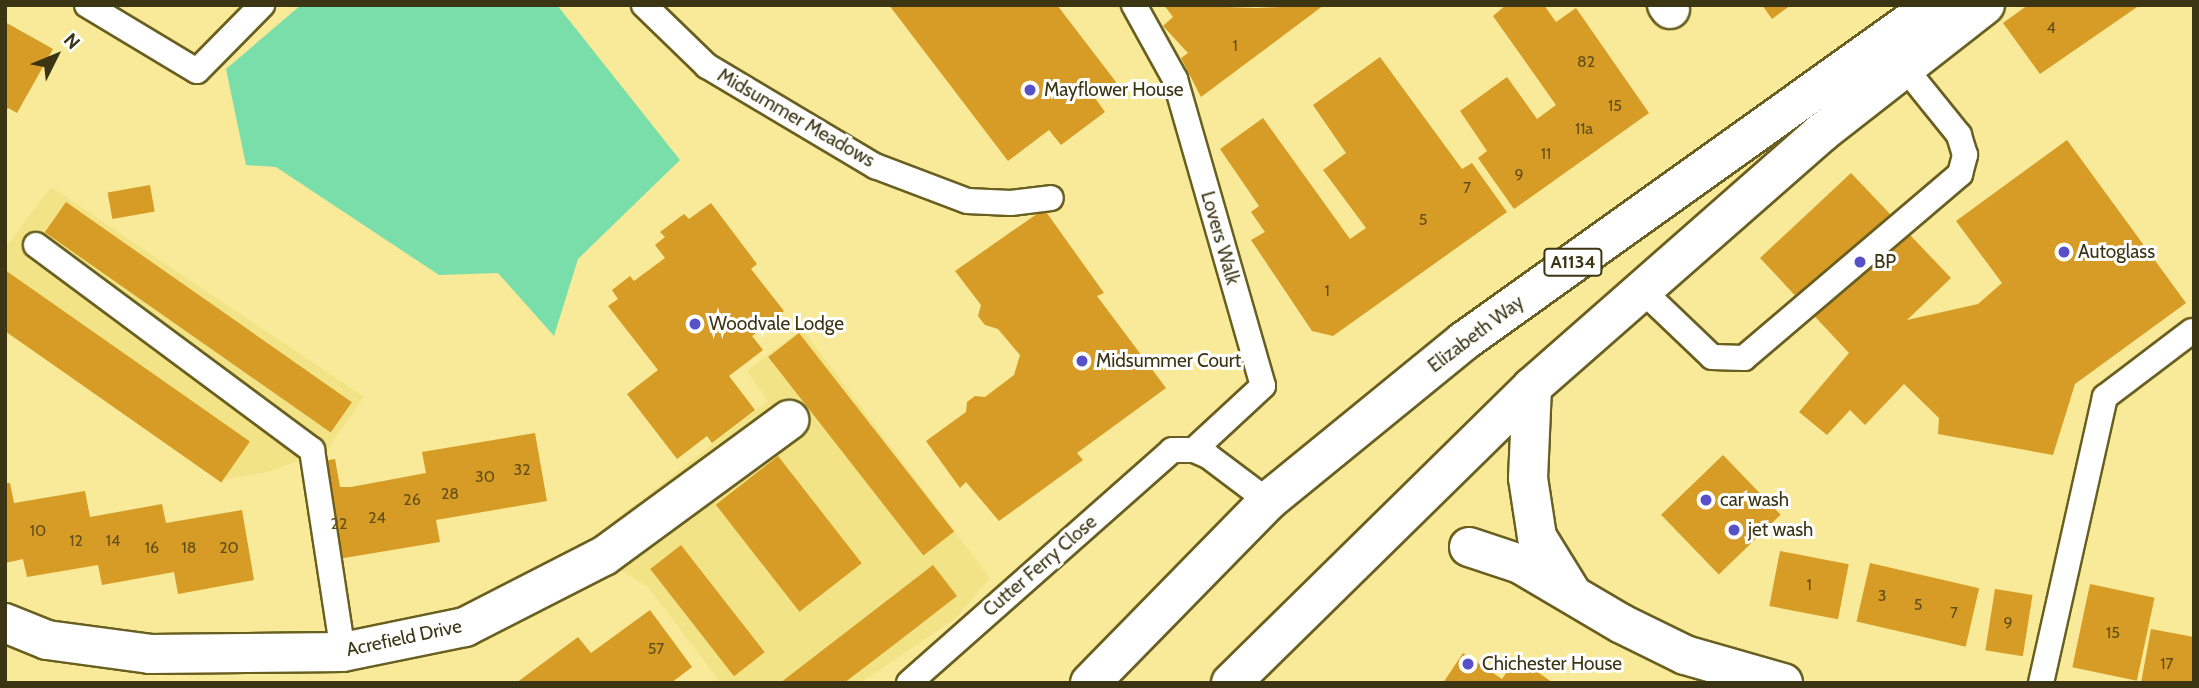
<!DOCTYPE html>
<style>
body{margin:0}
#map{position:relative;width:2199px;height:688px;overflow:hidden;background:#f8ea98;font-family:Cabin,sans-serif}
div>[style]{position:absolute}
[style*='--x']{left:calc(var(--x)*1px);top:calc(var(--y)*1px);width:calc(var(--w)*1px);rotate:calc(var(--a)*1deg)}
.built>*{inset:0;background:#f2e387}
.green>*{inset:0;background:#7adeaa}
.building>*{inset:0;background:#d69c25;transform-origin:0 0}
.roads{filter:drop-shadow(2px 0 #695f20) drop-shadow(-2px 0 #695f20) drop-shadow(0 2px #695f20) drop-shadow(0 -2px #695f20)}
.service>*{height:24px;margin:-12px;padding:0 12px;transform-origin:12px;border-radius:12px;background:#fff}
.minor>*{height:38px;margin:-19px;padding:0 19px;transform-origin:19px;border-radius:19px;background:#fff}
.primary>*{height:38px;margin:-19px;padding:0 19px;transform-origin:19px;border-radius:19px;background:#fff}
.dots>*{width:19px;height:19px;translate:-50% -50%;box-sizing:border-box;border:4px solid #fff;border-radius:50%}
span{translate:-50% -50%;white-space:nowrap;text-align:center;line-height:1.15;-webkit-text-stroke:6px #fff;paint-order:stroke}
.number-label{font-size:16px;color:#624f18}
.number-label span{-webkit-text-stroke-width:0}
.shield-label span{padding:2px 5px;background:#fff;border:2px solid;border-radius:5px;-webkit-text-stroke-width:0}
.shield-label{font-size:18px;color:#3b3513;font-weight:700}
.poi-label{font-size:19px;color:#3b3513}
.left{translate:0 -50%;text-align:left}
.street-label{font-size:19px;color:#3b3513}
.frame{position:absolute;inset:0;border:7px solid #3b3513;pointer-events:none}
.north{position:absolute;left:21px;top:21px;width:70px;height:70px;-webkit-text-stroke:5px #fff;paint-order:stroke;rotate:47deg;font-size:19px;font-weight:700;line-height:28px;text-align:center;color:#3b3513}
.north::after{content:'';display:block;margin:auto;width:24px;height:32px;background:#3b3513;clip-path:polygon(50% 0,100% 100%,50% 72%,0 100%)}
</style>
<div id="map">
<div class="built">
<div style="clip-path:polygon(51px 187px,364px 397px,327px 450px,268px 472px,222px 480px,5px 332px,5px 248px)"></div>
<div style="clip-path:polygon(802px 329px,990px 578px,955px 619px,860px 683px,721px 683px,649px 588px,582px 546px,768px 401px,747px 371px)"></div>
</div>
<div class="green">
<div style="clip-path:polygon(301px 5px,557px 5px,680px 160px,578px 259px,554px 336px,498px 273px,439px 275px,276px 167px,246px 165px,226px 69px)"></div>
</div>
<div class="building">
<div style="clip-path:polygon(889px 5px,1057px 5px,1116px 82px,1095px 98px,1105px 112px,1061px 145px,1049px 130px,1008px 161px)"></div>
<div style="clip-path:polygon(1164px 5px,1257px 8px,1324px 5px,1201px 97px,1181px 58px,1188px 53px,1163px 26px,1173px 17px)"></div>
<div style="clip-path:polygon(1506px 5px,1544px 5px,1556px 22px,1576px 8px,1649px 113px,1514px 209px,1478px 158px,1487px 151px,1460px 111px,1507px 77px,1537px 119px,1556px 105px,1493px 16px)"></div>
<div style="clip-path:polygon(1762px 5px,1791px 5px,1772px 19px)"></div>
<div style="clip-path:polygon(2028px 5px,2140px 5px,2040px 74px,2003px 23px)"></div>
<div style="clip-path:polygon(5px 22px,53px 49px,17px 113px,8px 108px,5px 112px)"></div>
<div style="clip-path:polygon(1380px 57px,1462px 169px,1472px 163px,1507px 212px,1333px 336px,1312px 331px,1251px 240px,1265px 232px,1251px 212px,1259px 206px,1220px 149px,1263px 118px,1350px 239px,1366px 228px,1323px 170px,1346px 153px,1313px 105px)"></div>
<div style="clip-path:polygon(2067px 140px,2186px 303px,2075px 384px,2053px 455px,1938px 434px,1939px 418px,1904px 384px,1865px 425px,1850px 410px,1827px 435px,1799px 412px,1849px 353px,1760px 258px,1851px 173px,1951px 278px,1907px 320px,1978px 304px,2002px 283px,1956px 221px)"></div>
<div style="left:150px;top:185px;width:27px;height:43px;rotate:80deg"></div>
<div style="left:66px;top:202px;width:349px;height:37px;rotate:35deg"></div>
<div style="clip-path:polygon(711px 203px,757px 264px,751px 269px,784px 311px,752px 336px,763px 350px,729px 376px,755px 410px,712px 443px,707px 436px,677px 459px,627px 394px,658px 370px,608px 306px,618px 299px,612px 290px,630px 276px,634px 281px,665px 258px,655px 245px,665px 237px,660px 232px,684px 214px,689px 219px)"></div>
<div style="clip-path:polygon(1044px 209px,1104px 293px,1097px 296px,1166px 388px,1077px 453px,1083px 460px,999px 521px,966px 482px,960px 488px,926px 441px,966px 412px,967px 402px,975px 396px,985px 397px,1014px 375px,1020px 355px,998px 329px,985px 325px,978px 316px,981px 305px,955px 271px)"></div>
<div style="left:5px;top:270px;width:299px;height:50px;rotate:35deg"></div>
<div style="left:799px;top:333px;width:252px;height:39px;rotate:52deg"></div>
<div style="clip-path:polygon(535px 433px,547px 501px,436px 520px,440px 542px,326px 561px,307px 464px,335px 459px,340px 487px,351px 487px,426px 473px,422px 452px)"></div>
<div style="left:1723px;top:455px;width:83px;height:86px;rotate:46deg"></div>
<div style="left:778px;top:456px;width:136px;height:79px;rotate:52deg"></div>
<div style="clip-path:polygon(5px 483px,10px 483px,14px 503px,85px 491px,90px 517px,162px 504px,166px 523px,242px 510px,254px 580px,178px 594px,174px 572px,102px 585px,98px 565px,27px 577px,23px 559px,5px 563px)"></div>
<div style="left:681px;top:545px;width:136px;height:39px;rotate:52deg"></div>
<div style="left:1780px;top:551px;width:70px;height:56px;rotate:11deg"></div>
<div style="left:1870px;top:563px;width:112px;height:60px;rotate:13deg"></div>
<div style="clip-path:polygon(933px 565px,957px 596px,895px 644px,844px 683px,780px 683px)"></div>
<div style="left:2090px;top:584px;width:66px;height:85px;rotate:12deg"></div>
<div style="left:1995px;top:589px;width:38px;height:62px;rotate:9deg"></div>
<div style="clip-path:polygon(650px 610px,692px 667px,671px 683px,516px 683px,578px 637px,591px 653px)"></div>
<div style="clip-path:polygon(2151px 629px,2194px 637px,2194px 683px,2141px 683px)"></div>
<div style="clip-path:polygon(1463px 653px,1502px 679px,1517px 657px,1553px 683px,1443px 683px)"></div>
</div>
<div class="roads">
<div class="service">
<div style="--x:87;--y:5;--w:128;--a:31"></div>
<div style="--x:197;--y:71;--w:93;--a:-45.4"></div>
<div style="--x:644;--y:5;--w:88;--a:44.1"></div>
<div style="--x:707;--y:66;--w:196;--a:30.8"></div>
<div style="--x:875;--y:166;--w:98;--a:20.8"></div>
<div style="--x:967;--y:201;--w:44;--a:2.6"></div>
<div style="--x:1011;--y:203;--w:40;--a:-7.1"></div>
<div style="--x:1134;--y:5;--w:85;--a:61"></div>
<div style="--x:1175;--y:79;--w:319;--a:74"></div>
<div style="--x:1263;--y:386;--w:94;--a:137.2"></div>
<div style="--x:36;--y:245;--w:344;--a:36.6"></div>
<div style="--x:312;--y:450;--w:204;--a:81.3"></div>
<div style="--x:1643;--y:291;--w:95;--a:43.7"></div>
<div style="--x:1712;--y:357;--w:32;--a:2"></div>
<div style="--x:1744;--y:358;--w:284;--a:-40.4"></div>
<div style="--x:1960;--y:174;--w:20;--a:-75"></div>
<div style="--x:1965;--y:155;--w:21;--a:-107"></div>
<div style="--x:1959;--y:135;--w:86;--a:-128.9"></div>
<div style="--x:909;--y:683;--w:351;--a:-41.5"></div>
<div style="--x:1172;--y:450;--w:22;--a:0"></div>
<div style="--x:1194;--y:450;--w:15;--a:23"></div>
<div style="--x:1208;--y:456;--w:75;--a:36.9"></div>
<div style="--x:2041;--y:683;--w:293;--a:-77.4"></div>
<div style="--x:2105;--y:397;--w:109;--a:-37.2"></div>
</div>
<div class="minor">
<div style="--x:1667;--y:5;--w:5;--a:53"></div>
<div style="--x:1532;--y:387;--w:91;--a:92.5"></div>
<div style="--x:1528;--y:478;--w:60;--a:81.3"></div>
<div style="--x:1537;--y:537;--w:65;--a:58.3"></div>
<div style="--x:1469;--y:547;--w:54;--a:18.4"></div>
<div style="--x:1520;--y:564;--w:118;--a:30.5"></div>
<div style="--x:1622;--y:624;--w:70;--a:26.2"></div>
<div style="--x:1685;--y:655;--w:102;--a:15.9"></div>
<div style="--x:5;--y:623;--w:45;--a:22"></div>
<div style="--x:47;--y:640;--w:104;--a:7.7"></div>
<div style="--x:150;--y:654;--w:193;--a:-0.6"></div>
<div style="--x:343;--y:652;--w:125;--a:-11.6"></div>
<div style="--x:465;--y:627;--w:156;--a:-27.1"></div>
<div style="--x:604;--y:556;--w:230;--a:-36.3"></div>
</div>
<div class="primary">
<div style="--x:1090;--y:683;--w:255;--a:-45.6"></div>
<div style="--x:1268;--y:501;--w:253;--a:-39.2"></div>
<div style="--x:1464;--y:341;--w:578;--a:-35.56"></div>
<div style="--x:1231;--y:683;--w:422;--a:-44.5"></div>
<div style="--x:1532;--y:387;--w:385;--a:-41.3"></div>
<div style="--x:1821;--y:133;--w:208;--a:-38"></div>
</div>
</div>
<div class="dots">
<div style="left:1030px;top:90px;background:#5651c9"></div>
<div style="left:2064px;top:252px;background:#5651c9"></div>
<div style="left:1860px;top:262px;background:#5651c9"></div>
<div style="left:695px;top:324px;background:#5651c9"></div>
<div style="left:1082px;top:361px;background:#5651c9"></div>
<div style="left:1706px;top:500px;background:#5651c9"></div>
<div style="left:1734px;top:530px;background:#5651c9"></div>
<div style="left:1468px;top:664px;background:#5651c9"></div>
</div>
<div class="number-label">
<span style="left:2051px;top:28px">4</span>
<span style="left:1235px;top:46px">1</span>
<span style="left:1586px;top:62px">82</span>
<span style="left:1615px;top:106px">15</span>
<span style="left:1584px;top:129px">11a</span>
<span style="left:1546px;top:154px">11</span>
<span style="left:1519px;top:175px">9</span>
<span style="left:1467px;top:188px">7</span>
<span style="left:1423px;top:220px">5</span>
<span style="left:1327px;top:291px">1</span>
<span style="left:522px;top:470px">32</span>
<span style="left:485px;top:477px">30</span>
<span style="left:450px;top:494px">28</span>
<span style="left:412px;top:500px">26</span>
<span style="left:377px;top:518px">24</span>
<span style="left:339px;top:524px">22</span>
<span style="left:38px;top:531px">10</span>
<span style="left:76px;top:541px">12</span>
<span style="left:113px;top:541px">14</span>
<span style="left:152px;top:548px">16</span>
<span style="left:189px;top:548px">18</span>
<span style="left:229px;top:548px">20</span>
<span style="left:1809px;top:585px">1</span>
<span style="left:1882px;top:596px">3</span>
<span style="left:1918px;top:605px">5</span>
<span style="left:1954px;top:613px">7</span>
<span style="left:2008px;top:623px">9</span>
<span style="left:2113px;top:633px">15</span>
<span style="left:656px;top:649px">57</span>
<span style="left:2167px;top:664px">17</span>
</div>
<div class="shield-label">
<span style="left:1573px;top:262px">A1134</span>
</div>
<div class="poi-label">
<span class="left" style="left:1044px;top:90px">Mayflower House</span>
<span class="left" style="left:2078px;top:252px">Autoglass</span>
<span class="left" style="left:1874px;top:262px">BP</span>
<span class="left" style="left:709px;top:324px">Woodvale Lodge</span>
<span class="left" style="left:1096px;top:361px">Midsummer Court</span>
<span class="left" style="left:1720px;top:500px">car wash</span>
<span class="left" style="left:1748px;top:530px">jet wash</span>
<span class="left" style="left:1482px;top:664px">Chichester House</span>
</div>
<div class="street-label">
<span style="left:796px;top:118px;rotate:30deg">Midsummer Meadows</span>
<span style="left:1220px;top:238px;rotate:74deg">Lovers Walk</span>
<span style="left:1476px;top:334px;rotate:-37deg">Elizabeth Way</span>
<span style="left:1040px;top:566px;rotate:-41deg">Cutter Ferry Close</span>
<span style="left:404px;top:638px;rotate:-12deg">Acrefield Drive</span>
</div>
<div class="frame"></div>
<div class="north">N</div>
</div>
